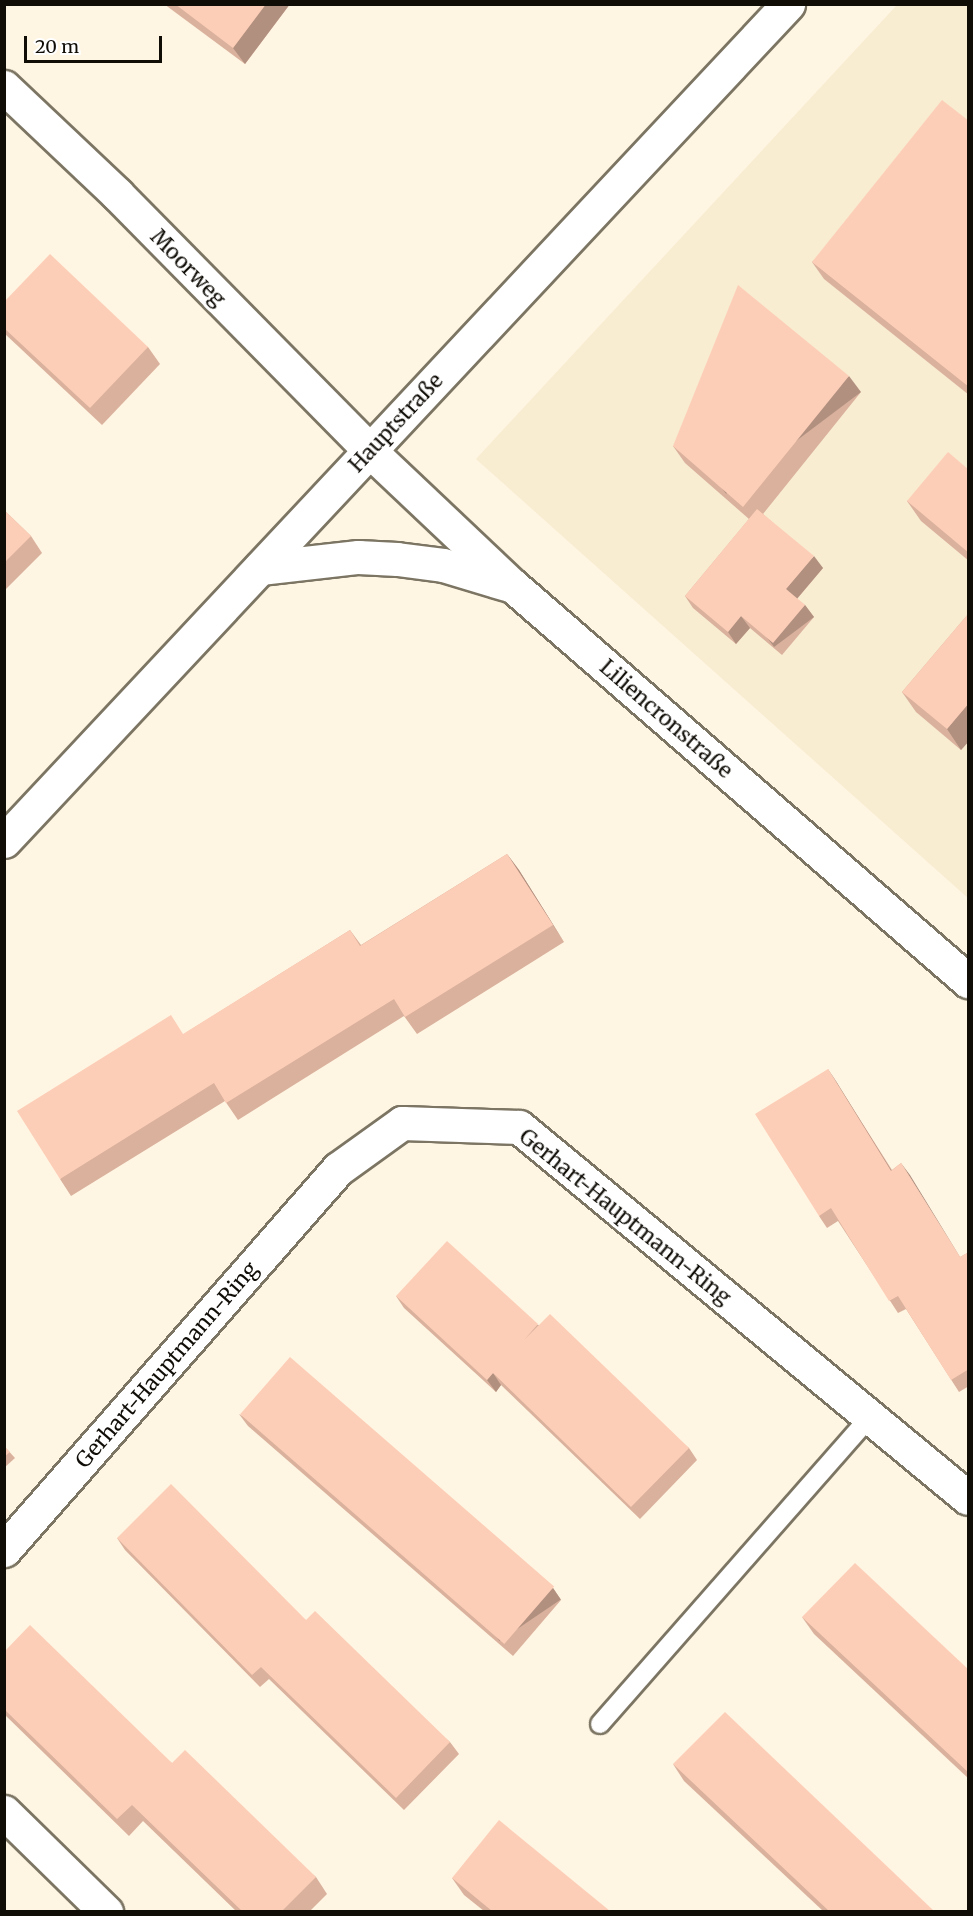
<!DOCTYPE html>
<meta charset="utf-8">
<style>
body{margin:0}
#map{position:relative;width:973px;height:1916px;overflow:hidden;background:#fef5e2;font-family:Merriweather,serif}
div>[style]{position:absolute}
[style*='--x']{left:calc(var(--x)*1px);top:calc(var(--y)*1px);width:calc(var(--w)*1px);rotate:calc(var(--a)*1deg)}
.built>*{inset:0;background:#f8ecd1}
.roads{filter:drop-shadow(2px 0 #7c7563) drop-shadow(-2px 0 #7c7563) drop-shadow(0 2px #7c7563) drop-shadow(0 -2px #7c7563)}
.service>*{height:18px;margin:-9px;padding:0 9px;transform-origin:9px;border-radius:9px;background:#fff}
.minor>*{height:33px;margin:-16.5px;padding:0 16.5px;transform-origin:16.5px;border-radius:16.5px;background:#fff}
.tertiary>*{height:33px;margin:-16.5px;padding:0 16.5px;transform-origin:16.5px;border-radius:16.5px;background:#fff}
.primary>*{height:33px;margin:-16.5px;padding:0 16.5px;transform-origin:16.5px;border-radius:16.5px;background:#fff}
.wall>*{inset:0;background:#dab19d}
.shaded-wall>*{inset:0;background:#b19080;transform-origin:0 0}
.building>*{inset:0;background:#fdceb7;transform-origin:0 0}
span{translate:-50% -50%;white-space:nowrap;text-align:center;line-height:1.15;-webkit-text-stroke:6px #fff;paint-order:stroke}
.street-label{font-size:21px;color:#100d07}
.frame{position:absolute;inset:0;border:6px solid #100d07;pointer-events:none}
.scale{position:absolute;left:24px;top:36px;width:138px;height:27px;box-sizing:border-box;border:3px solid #100d07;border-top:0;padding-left:8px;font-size:18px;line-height:21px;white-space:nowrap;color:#100d07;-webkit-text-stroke:4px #fff;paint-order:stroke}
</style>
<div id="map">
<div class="built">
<div style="clip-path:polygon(897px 5px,968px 5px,968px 898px,476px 459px)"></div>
</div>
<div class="roads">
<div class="service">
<div style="--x:600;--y:1724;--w:409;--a:-48.7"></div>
</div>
<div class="minor">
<div style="--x:4;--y:87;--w:156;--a:43.4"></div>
<div style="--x:117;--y:194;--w:361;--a:45.4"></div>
<div style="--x:4;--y:1550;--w:507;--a:-48.76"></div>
<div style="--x:338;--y:1169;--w:79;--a:-35.7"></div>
<div style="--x:402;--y:1123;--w:117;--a:2"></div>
<div style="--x:519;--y:1127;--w:582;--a:39.57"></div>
<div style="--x:4;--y:1812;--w:143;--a:44.4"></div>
</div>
<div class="tertiary">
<div style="--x:370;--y:451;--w:197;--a:43.4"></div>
<div style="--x:513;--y:586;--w:603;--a:40.96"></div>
<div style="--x:260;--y:568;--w:99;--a:-6.4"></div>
<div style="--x:358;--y:557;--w:39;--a:3"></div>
<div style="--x:397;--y:559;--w:46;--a:7.4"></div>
<div style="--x:443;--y:565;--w:66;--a:16.8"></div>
</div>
<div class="primary">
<div style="--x:4;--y:841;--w:1147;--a:-46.87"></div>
</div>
</div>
<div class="wall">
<div style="clip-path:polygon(164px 4px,290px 4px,245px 64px)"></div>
<div style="clip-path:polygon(969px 121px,969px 395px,824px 279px,812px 262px)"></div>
<div style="clip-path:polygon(4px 302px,148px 347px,160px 364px,102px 425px,4px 333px)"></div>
<div style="clip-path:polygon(861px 392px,763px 514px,823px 568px,797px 599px,805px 605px,814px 617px,782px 655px,750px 628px,736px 644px,693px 608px,685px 596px,749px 519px,685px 463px,673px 446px)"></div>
<div style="clip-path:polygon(969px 470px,969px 561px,921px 521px,907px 501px)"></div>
<div style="clip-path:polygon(4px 510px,31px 536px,42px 553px,4px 591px)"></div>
<div style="clip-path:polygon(969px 613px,969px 741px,961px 750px,916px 712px,902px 692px)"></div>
<div style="clip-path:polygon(507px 854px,519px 870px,564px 942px,417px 1034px,404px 1016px,238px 1120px,225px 1101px,71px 1196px,60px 1179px,184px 1034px,350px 930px,361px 945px)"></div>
<div style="clip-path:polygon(828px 1069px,892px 1170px,901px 1163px,960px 1257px,969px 1252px,969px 1386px,959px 1392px,906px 1309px,898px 1313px,838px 1221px,827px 1228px,819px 1216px)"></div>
<div style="clip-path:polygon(396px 1296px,539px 1325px,689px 1448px,697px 1460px,640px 1519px,501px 1385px,496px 1392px,404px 1308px)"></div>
<div style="clip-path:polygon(239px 1414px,553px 1588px,561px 1600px,513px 1656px,248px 1426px)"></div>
<div style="clip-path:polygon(4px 1446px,15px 1458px,4px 1468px)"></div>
<div style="clip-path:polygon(117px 1538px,306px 1620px,450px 1742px,459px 1754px,404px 1810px,269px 1679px,260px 1687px,125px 1550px)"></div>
<div style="clip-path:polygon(802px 1617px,969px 1670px,969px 1779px,814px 1634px)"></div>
<div style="clip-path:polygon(4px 1652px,172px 1763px,316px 1877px,327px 1894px,310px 1911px,236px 1911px,143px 1821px,129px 1836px,4px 1714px)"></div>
<div style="clip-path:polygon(673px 1764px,934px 1911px,823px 1911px,684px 1781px)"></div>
<div style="clip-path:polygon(452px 1878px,610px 1911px,484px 1911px,464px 1895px)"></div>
</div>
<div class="shaded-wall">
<div style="clip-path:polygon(266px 4px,290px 4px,245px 64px,233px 48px)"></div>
<div style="left:849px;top:376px;width:20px;height:169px;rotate:53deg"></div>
<div style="clip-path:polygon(814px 556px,823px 568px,795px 601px,786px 589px)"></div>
<div style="left:805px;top:605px;width:15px;height:50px;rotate:53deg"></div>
<div style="clip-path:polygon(741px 616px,750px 628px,736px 644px,728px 632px)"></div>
<div style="clip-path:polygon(969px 703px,969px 741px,961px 750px,947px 729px)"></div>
<div style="clip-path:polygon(507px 854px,519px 870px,564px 942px,553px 925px)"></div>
<div style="clip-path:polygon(828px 1069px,836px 1081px,899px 1183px,891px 1171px)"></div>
<div style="clip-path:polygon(901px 1163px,910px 1175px,968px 1270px,960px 1257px)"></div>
<div style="clip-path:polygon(493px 1373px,501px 1385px,496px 1392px,487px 1380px)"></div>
<div style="left:553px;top:1588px;width:14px;height:74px;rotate:56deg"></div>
</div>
<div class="building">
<div style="clip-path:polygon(175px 4px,266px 4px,233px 48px)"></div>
<div style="clip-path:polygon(942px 100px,969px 121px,969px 387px,812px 262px)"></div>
<div style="clip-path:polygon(50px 254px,148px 347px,90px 408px,4px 328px,4px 302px)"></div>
<div style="clip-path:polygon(738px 285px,849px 376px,743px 507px,673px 446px)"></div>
<div style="clip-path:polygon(948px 452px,969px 470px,969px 553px,907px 501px)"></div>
<div style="clip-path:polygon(757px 509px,814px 556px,786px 589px,805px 605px,773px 643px,741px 616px,728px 632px,685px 596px)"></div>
<div style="clip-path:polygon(4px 510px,31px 536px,4px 563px)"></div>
<div style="clip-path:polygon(969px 613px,969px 703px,947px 729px,902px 692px)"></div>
<div style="clip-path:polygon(507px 854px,553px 925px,405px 1017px,394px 999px,226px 1103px,214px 1083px,60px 1179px,17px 1111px,171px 1015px,183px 1034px,350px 930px,360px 946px)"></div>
<div style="clip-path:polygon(828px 1069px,891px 1171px,901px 1163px,960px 1257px,969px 1252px,969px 1369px,951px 1380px,898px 1296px,889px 1301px,831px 1208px,819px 1216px,755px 1114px)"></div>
<div style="clip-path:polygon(447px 1241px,538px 1324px,524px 1340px,550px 1314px,689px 1448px,631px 1507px,493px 1373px,487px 1380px,396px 1296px)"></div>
<div style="left:290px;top:1357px;width:350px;height:76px;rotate:41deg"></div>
<div style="clip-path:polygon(4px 1446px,10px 1452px,4px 1457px)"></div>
<div style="clip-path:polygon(171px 1484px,306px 1620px,315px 1611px,450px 1742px,396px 1798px,261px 1667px,252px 1675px,117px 1538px)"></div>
<div style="clip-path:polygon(855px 1563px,969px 1670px,969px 1773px,802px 1617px)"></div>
<div style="clip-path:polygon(30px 1625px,172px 1763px,185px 1750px,316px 1877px,282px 1911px,242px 1911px,132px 1805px,117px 1819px,4px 1709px,4px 1652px)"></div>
<div style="clip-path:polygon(725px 1712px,934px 1911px,829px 1911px,673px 1764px)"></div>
<div style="clip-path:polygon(499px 1820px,610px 1911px,492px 1911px,452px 1878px)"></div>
</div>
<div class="street-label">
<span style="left:188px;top:268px;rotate:46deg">Moorweg</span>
<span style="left:396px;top:423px;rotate:-47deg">Hauptstraße</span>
<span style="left:666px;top:719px;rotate:41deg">Liliencronstraße</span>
<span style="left:625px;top:1217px;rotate:39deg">Gerhart-Hauptmann-Ring</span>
<span style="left:167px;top:1365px;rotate:-49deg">Gerhart-Hauptmann-Ring</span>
</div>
<div class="frame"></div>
<div class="scale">20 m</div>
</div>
